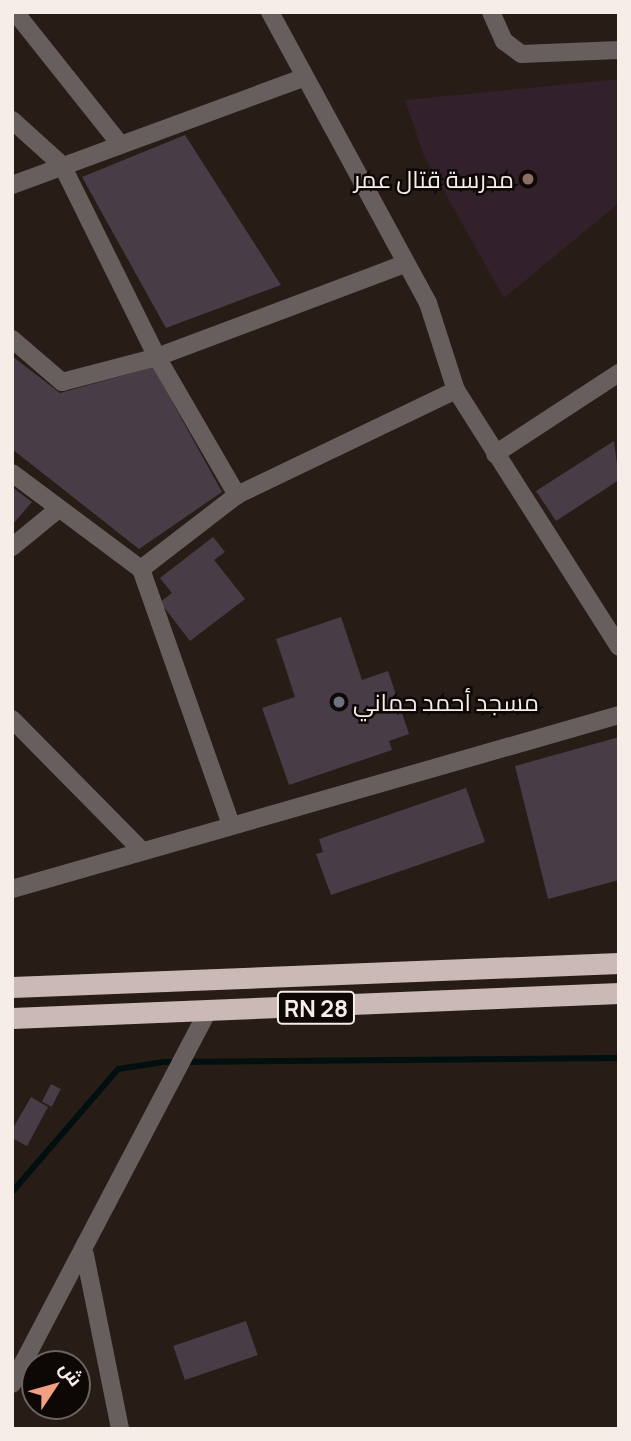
<!DOCTYPE html>
<meta charset="utf-8">
<style>
body{margin:0}
#map{position:relative;width:631px;height:1441px;overflow:hidden;background:#281c16;font-family:Manrope,Cairo,sans-serif}
div>[style]{position:absolute}
[style*='--x']{left:calc(var(--x)*1px);top:calc(var(--y)*1px);width:calc(var(--w)*1px);rotate:calc(var(--a)*1deg)}
.education>*{inset:0;background:#32212a}
.stream>*{height:6px;margin:-3px;padding:0 3px;transform-origin:3px;border-radius:3px;background:#010f0f}
.building>*{inset:0;background:#483d47;transform-origin:0 0}
.street>*{height:18px;margin:-9px;padding:0 9px;transform-origin:9px;border-radius:9px;background:#675f5e}
.highway>*{height:21px;margin:-10.5px;padding:0 10.5px;transform-origin:10.5px;border-radius:10.5px;background:#cbb9b7}
.dots>*{width:19px;height:19px;translate:-50% -50%;box-sizing:border-box;border:4px solid #0d0806;border-radius:50%}
span{translate:-50% -50%;white-space:nowrap;text-align:center;line-height:1.15;-webkit-text-stroke:5px #0d0806;paint-order:stroke}
.shield-label span{padding:2px 5px;background:#0d0806;border:2px solid;border-radius:5px;-webkit-text-stroke-width:0}
.shield-label{font-size:23px;color:#f6ede9;font-weight:700}
.poi-label{font-size:24px;color:#f6ede9}
.right{translate:-100% -50%;text-align:right}
.left{translate:0 -50%;text-align:left}
.frame{position:absolute;inset:0;border:14px solid #f6ede9;pointer-events:none}
.north{position:absolute;left:21px;top:1350px;width:70px;height:70px;box-sizing:border-box;background:#0d0806;border:2px solid #6a6461;border-radius:50%;rotate:54deg;font-size:19px;font-weight:700;line-height:28px;text-align:center;color:#f6ede9}
.north::after{content:'';display:block;margin:auto;width:24px;height:32px;background:#f39f84;clip-path:polygon(50% 0,100% 100%,50% 72%,0 100%)}
</style>
<div id="map">
<div class="education">
<div style="clip-path:polygon(619px 79px,619px 203px,504px 298px,424px 156px,405px 100px)"></div>
</div>
<div class="stream">
<div style="--x:12;--y:1192;--w:162;--a:-49.2"></div>
<div style="--x:118;--y:1069;--w:47;--a:-8.7"></div>
<div style="--x:164;--y:1062;--w:455;--a:-0.5"></div>
</div>
<div class="building">
<div style="clip-path:polygon(185px 135px,281px 285px,166px 328px,82px 177px)"></div>
<div style="clip-path:polygon(12px 356px,60px 393px,153px 367px,222px 492px,139px 549px,12px 449px)"></div>
<div style="clip-path:polygon(614px 441px,619px 480px,556px 521px,536px 491px)"></div>
<div style="clip-path:polygon(12px 487px,32px 502px,12px 525px)"></div>
<div style="clip-path:polygon(213px 537px,225px 552px,214px 560px,245px 599px,190px 641px,160px 602px,172px 593px,160px 578px)"></div>
<div style="clip-path:polygon(341px 617px,362px 680px,388px 671px,409px 734px,389px 741px,392px 750px,289px 785px,262px 708px,295px 697px,276px 639px)"></div>
<div style="clip-path:polygon(619px 737px,619px 880px,548px 899px,515px 766px)"></div>
<div style="clip-path:polygon(466px 788px,485px 842px,331px 895px,316px 854px,323px 852px,319px 839px)"></div>
<div style="left:51px;top:1084px;width:11px;height:20px;rotate:27deg"></div>
<div style="clip-path:polygon(31px 1097px,48px 1107px,27px 1146px,12px 1138px,12px 1130px)"></div>
<div style="left:246px;top:1321px;width:36px;height:77px;rotate:71deg"></div>
</div>
<div class="street">
<div style="--x:15;--y:12;--w:169;--a:51.5"></div>
<div style="--x:270;--y:12;--w:331;--a:61.5"></div>
<div style="--x:428;--y:303;--w:91;--a:72.2"></div>
<div style="--x:456;--y:390;--w:304;--a:57.6"></div>
<div style="--x:491;--y:12;--w:32;--a:66"></div>
<div style="--x:504;--y:41;--w:21;--a:37"></div>
<div style="--x:521;--y:54;--w:98;--a:-2.3"></div>
<div style="--x:12;--y:120;--w:67;--a:42"></div>
<div style="--x:62;--y:165;--w:214;--a:63.7"></div>
<div style="--x:157;--y:357;--w:160;--a:59.9"></div>
<div style="--x:12;--y:185;--w:312;--a:-20.2"></div>
<div style="--x:12;--y:339;--w:66;--a:40.7"></div>
<div style="--x:62;--y:382;--w:98;--a:-14.7"></div>
<div style="--x:157;--y:357;--w:265;--a:-20.6"></div>
<div style="--x:495;--y:454;--w:148;--a:-33.2"></div>
<div style="--x:12;--y:473;--w:161;--a:36.7"></div>
<div style="--x:141;--y:569;--w:270;--a:70.6"></div>
<div style="--x:12;--y:547;--w:58;--a:-39.4"></div>
<div style="--x:141;--y:569;--w:121;--a:-37.6"></div>
<div style="--x:237;--y:495;--w:243;--a:-25.6"></div>
<div style="--x:12;--y:719;--w:184;--a:45.4"></div>
<div style="--x:12;--y:889;--w:631;--a:-16"></div>
<div style="--x:85;--y:1255;--w:177;--a:78.6"></div>
<div style="--x:12;--y:1384;--w:421;--a:-62.3"></div>
</div>
<div class="highway">
<div style="--x:12;--y:987;--w:607;--a:-2.26"></div>
<div style="--x:12;--y:1018;--w:608;--a:-2.36"></div>
</div>
<div class="dots">
<div style="left:528px;top:179px;background:#8d6e63"></div>
<div style="left:339px;top:702px;background:#6b7280"></div>
</div>
<div class="shield-label">
<span style="left:316px;top:1008px">RN 28</span>
</div>
<div class="poi-label">
<span class="right" style="left:514px;top:179px">مدرسة قتال عمر</span>
<span class="left" style="left:353px;top:702px">مسجد أحمد حماني</span>
</div>
<div class="frame"></div>
<div class="north">ش</div>
</div>
